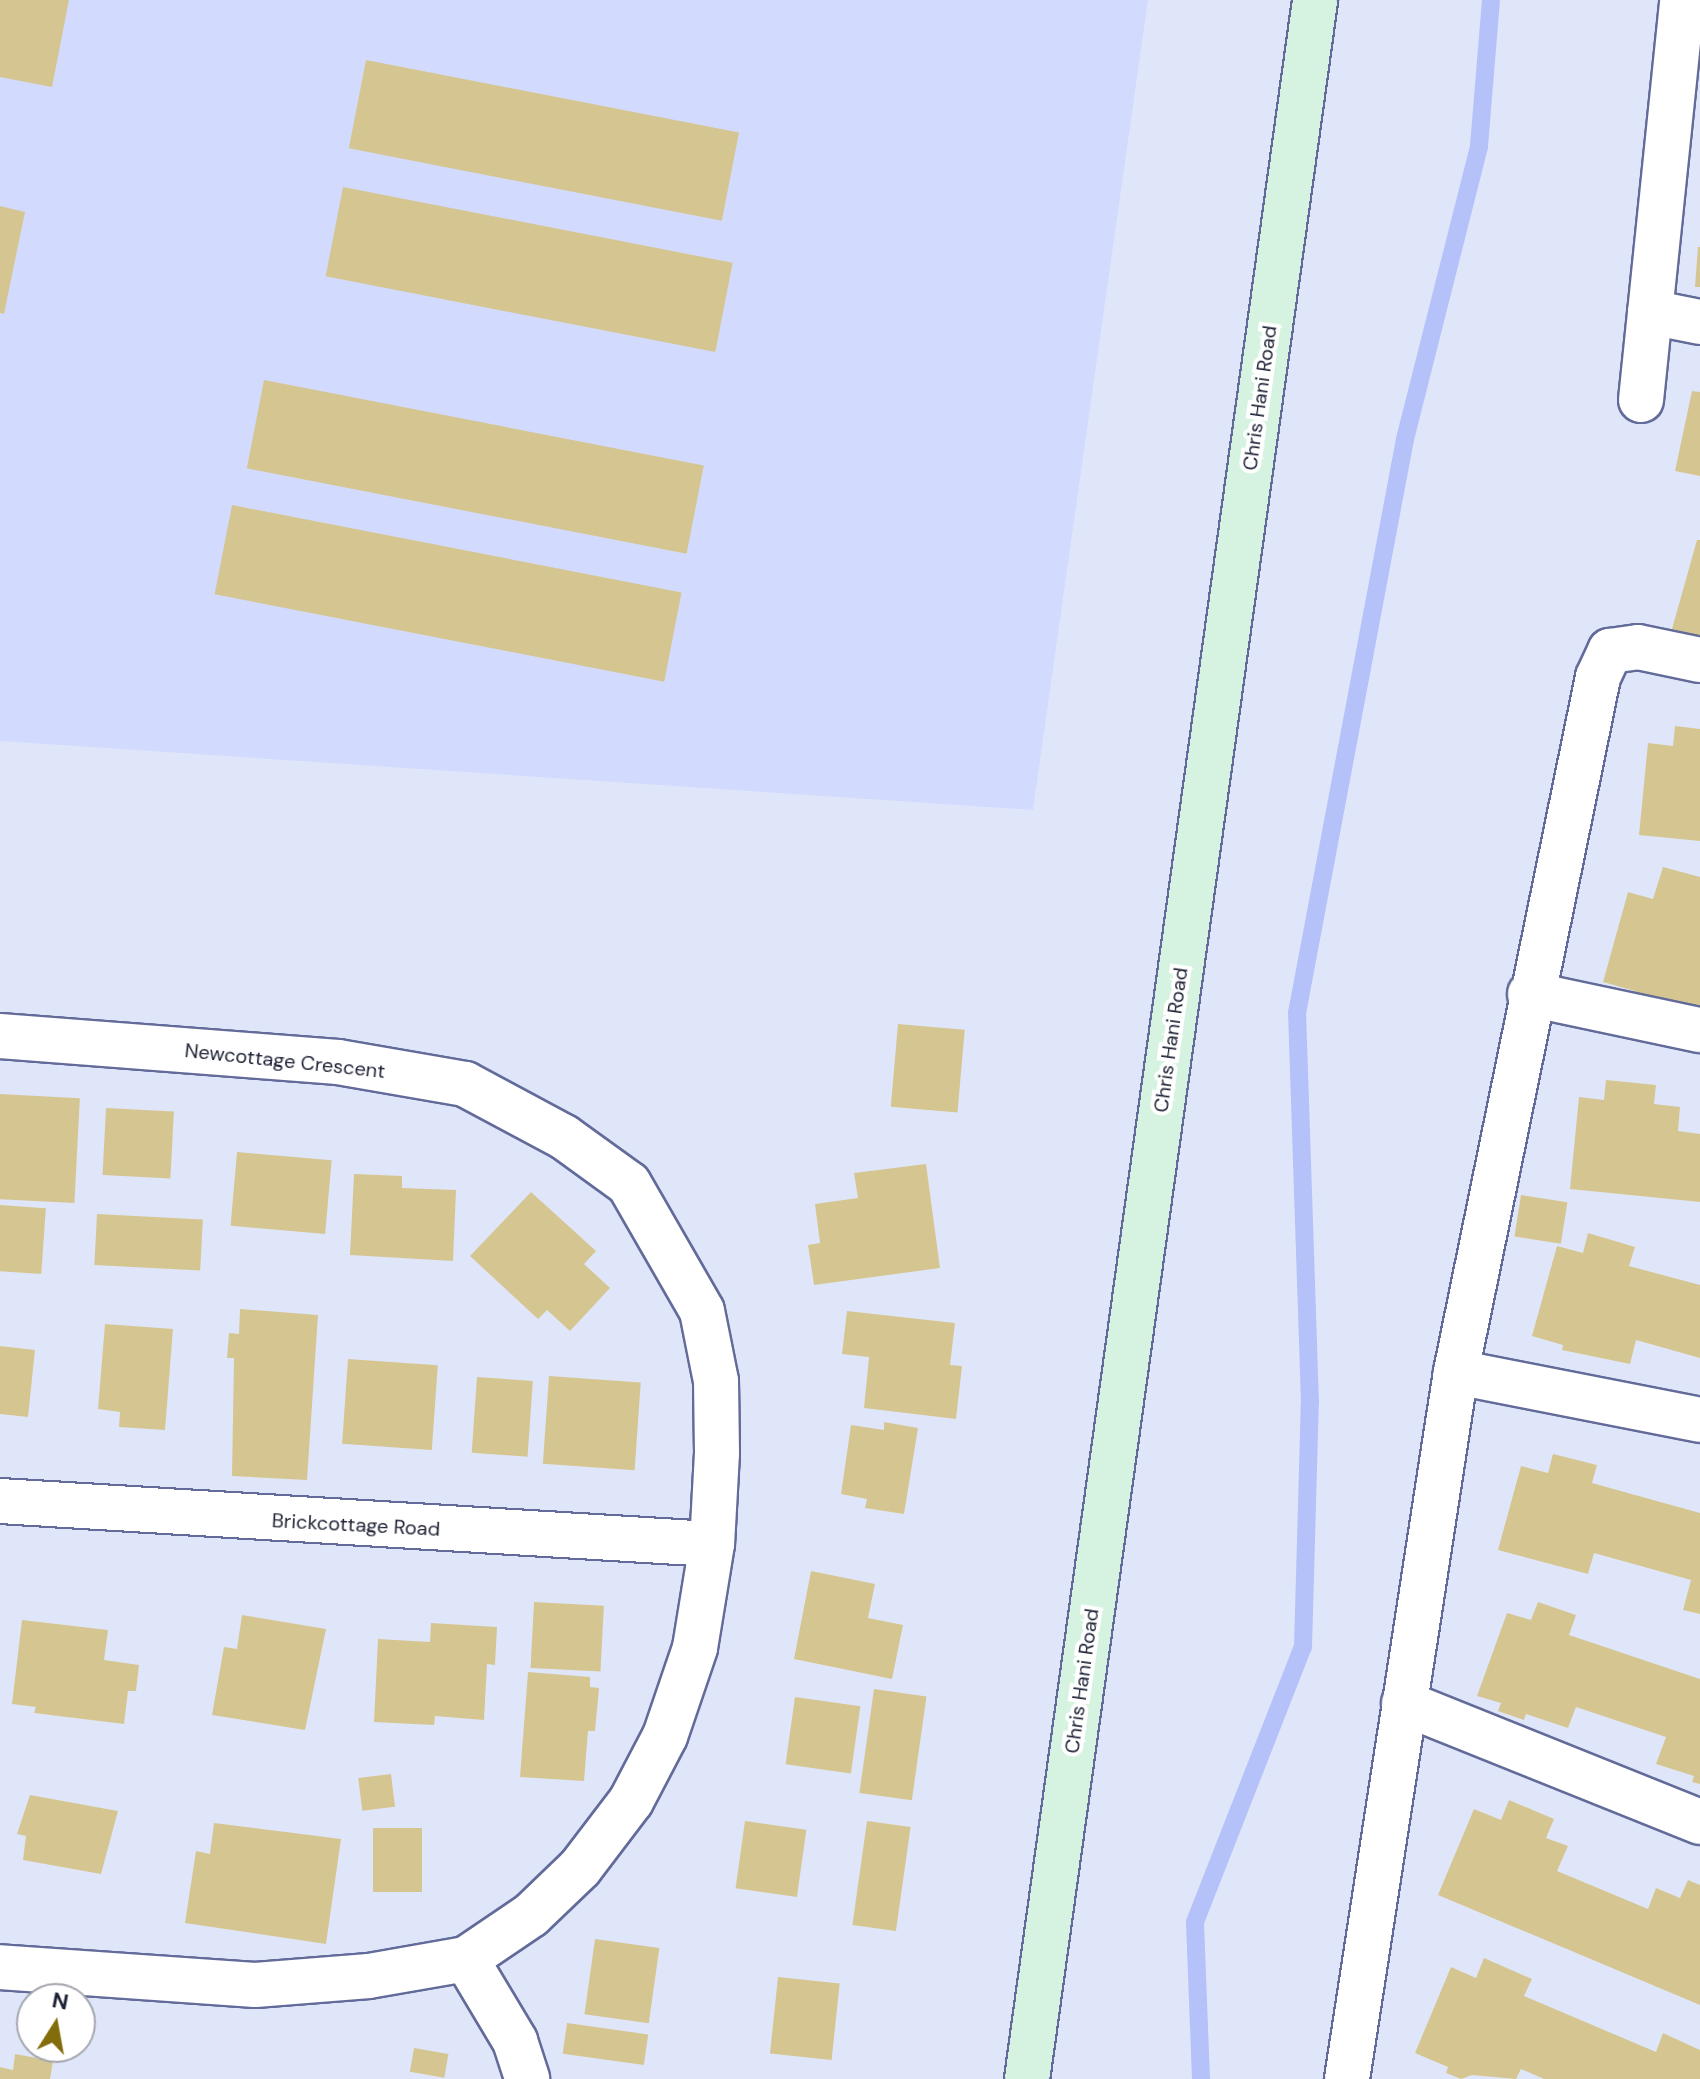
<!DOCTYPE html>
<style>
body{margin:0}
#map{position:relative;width:1700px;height:2079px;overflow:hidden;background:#e0e6fa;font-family:"DM Sans",sans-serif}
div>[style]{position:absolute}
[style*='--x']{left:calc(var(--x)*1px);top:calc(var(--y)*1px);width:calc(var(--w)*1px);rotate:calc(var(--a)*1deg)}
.built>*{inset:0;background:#d2dbfe}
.stream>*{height:18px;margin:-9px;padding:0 9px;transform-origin:9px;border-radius:9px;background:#b5c2f9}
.building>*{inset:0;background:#d5c691;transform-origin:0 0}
.roads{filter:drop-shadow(2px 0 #626b99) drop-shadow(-2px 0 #626b99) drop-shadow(0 2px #626b99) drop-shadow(0 -2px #626b99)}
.street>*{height:44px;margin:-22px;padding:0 22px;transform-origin:22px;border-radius:22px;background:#fff}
.secondary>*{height:44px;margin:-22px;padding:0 22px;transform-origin:22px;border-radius:22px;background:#d5f3e0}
span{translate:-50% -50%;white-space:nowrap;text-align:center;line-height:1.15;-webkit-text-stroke:8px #fff;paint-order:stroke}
.street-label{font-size:20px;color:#1e2235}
.north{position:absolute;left:16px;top:1983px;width:80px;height:80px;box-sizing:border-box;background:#fff;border:2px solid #a5a7ae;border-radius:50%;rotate:11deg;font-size:22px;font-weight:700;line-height:32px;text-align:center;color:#1e2235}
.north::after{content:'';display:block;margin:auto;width:28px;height:36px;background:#836d0a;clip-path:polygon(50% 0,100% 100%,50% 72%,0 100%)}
</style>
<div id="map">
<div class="built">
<div style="clip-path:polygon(0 0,1148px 0,1033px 810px,0 741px)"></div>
</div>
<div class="stream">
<div style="--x:1201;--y:2079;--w:157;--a:-92.2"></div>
<div style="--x:1195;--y:1922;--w:295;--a:-68.6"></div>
<div style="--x:1303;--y:1647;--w:244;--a:-88.4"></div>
<div style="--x:1310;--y:1403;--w:390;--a:-91.9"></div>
<div style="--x:1297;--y:1013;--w:584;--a:-79.34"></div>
<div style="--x:1405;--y:439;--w:302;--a:-75.8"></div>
<div style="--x:1479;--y:146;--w:146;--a:-85.3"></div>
</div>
<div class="building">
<div style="clip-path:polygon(0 0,69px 0,52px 87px,0 77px)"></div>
<div style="left:366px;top:60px;width:380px;height:90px;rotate:11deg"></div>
<div style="left:343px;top:187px;width:397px;height:91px;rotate:11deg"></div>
<div style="clip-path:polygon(0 206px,25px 212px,4px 314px,0 313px)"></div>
<div style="clip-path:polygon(1698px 247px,1700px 247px,1700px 287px,1695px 287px)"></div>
<div style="left:264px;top:380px;width:448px;height:90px;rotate:11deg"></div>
<div style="clip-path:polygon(1692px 391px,1700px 392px,1700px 476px,1675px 471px)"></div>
<div style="left:232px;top:505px;width:458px;height:91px;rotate:11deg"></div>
<div style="clip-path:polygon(1697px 540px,1700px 540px,1700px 637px,1672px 629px)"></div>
<div style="clip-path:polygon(1675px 726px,1700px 729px,1700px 841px,1639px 835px,1648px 743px,1673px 746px)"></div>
<div style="clip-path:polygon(1663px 867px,1700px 877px,1700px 1010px,1633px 995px,1635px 991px,1603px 982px,1628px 892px,1653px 899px)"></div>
<div style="left:898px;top:1024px;width:67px;height:83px;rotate:5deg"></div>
<div style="clip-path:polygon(1606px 1080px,1656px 1085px,1654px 1104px,1680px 1107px,1678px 1131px,1700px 1134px,1700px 1202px,1570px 1189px,1579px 1097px,1604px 1100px)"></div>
<div style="left:0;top:1094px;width:80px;height:105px;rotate:3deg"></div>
<div style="left:106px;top:1108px;width:68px;height:67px;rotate:3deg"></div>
<div style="left:237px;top:1152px;width:95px;height:74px;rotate:5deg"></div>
<div style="clip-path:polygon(926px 1164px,940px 1268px,814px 1285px,808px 1245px,820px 1243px,815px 1204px,858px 1198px,854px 1173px)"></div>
<div style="clip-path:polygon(354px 1174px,402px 1176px,402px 1188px,456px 1190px,453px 1261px,350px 1255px)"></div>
<div style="clip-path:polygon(531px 1192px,596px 1251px,584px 1264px,610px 1288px,570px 1331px,547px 1310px,538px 1319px,470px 1256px)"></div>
<div style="left:1521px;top:1195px;width:47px;height:42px;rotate:9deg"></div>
<div style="left:0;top:1205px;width:46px;height:66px;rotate:4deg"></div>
<div style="left:97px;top:1214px;width:106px;height:51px;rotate:3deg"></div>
<div style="clip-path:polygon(1588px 1233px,1635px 1247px,1629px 1266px,1700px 1285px,1700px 1358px,1636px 1340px,1630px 1364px,1562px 1350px,1563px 1345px,1532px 1336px,1557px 1246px,1583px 1253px)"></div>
<div style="clip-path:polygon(240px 1309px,318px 1315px,307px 1480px,232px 1476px,234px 1358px,227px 1358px,229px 1333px,239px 1334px)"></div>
<div style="clip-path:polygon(847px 1311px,955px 1323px,950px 1365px,962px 1366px,956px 1419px,864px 1408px,869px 1357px,842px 1354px)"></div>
<div style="clip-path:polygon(105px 1324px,173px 1329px,165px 1430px,119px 1427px,120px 1412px,98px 1409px)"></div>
<div style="clip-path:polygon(0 1346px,35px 1350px,28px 1417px,0 1414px)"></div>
<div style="left:348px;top:1359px;width:90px;height:85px;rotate:4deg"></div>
<div style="left:549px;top:1376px;width:92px;height:88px;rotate:4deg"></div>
<div style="left:477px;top:1377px;width:56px;height:76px;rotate:4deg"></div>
<div style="clip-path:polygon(884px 1422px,918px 1428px,904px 1514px,865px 1508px,867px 1499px,841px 1494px,851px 1425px,884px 1430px)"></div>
<div style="clip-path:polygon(1553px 1454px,1597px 1465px,1592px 1483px,1700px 1513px,1700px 1614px,1683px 1610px,1691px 1580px,1594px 1553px,1588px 1574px,1498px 1550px,1521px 1466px,1548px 1473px)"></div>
<div style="clip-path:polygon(811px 1571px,875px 1584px,868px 1618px,903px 1625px,892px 1679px,794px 1659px)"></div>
<div style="left:534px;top:1602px;width:70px;height:66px;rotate:3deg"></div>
<div style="clip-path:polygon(1538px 1602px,1576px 1615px,1569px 1635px,1700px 1679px,1700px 1784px,1692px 1782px,1694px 1776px,1656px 1764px,1666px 1737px,1576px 1707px,1568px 1728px,1526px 1714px,1524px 1720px,1498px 1711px,1501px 1703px,1477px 1696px,1507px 1613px,1531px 1620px)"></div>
<div style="clip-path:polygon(242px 1615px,326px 1629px,305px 1730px,212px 1715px,224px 1647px,237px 1649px)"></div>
<div style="clip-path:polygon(22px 1620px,108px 1630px,104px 1660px,139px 1665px,136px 1691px,128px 1691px,124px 1724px,34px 1713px,36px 1707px,12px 1704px)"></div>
<div style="clip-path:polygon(431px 1623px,497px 1627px,495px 1665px,487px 1664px,484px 1720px,435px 1716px,434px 1725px,374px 1722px,378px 1639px,430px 1642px)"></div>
<div style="clip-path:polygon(528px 1672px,590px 1677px,590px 1687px,599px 1688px,595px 1731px,588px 1731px,584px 1781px,520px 1777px)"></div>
<div style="left:874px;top:1689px;width:53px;height:105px;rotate:8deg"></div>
<div style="left:795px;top:1697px;width:66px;height:68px;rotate:8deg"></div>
<div style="left:391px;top:1774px;width:33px;height:33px;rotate:83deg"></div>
<div style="clip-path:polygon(30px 1795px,118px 1811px,101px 1874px,23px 1860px,26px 1836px,17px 1834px)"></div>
<div style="clip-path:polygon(1509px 1800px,1554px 1819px,1546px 1838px,1568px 1846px,1557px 1871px,1648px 1909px,1656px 1888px,1680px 1898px,1688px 1880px,1700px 1885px,1700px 2005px,1438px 1895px,1474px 1809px,1501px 1820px)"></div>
<div style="left:745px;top:1821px;width:62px;height:68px;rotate:8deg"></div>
<div style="left:867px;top:1821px;width:44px;height:105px;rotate:8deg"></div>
<div style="clip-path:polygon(214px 1823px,341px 1839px,326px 1944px,185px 1923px,196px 1851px,210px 1854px)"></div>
<div style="left:373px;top:1828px;width:49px;height:64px"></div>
<div style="left:595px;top:1939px;width:65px;height:76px;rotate:8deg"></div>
<div style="clip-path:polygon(1484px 1958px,1532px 1979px,1524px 1996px,1656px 2052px,1663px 2033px,1700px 2050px,1700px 2079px,1544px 2079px,1521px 2069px,1516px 2079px,1472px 2075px,1461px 2079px,1446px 2073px,1448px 2067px,1415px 2053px,1451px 1967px,1476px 1978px)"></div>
<div style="left:778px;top:1977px;width:62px;height:77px;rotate:6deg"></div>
<div style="left:567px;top:2023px;width:82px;height:31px;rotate:8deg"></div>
<div style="left:414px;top:2048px;width:35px;height:24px;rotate:10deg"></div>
<div style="clip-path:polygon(15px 2054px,53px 2061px,50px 2079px,0 2079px,0 2067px,13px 2070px)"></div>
</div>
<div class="roads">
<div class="street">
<div style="--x:1650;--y:312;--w:51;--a:11.3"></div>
<div style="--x:1641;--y:400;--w:402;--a:-84.1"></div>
<div style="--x:1530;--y:994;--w:174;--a:12"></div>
<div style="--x:0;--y:1036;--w:339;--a:4.4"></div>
<div style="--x:338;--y:1062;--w:129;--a:9.8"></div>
<div style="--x:465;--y:1084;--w:112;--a:28.2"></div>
<div style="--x:564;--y:1137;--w:80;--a:35.9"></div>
<div style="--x:629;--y:1184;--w:146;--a:60.1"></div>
<div style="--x:702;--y:1311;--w:71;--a:78.7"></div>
<div style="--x:716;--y:1381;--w:72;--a:89.2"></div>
<div style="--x:717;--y:1453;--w:91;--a:93.1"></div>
<div style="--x:712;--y:1544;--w:105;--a:99.3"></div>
<div style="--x:695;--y:1648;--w:93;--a:108.8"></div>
<div style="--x:665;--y:1736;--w:73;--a:117.6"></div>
<div style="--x:631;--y:1801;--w:84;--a:127.3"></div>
<div style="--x:580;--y:1868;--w:68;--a:136.2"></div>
<div style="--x:531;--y:1915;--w:78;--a:145.9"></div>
<div style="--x:466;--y:1959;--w:98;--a:170.1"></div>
<div style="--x:369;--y:1976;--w:114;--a:175.5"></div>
<div style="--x:255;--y:1985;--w:256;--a:-176"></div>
<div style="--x:1456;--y:1372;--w:249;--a:11.1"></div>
<div style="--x:0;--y:1501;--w:713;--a:3.46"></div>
<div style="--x:1404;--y:1703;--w:319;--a:21.9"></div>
<div style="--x:466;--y:1959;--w:96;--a:59.1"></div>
<div style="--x:515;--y:2041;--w:40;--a:72"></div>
<div style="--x:1347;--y:2079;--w:715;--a:-81.24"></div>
<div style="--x:1456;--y:1372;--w:709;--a:-78.45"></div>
<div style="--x:1598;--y:677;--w:29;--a:-65"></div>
<div style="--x:1610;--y:651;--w:28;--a:-8"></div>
<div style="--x:1638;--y:647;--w:63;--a:11.8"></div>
</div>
<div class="secondary">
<div style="--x:1027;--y:2079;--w:2099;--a:-82.11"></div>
</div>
</div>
<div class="street-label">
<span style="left:1260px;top:398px;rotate:-82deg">Chris Hani Road</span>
<span style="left:1171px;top:1040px;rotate:-82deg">Chris Hani Road</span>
<span style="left:285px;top:1061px;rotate:6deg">Newcottage Crescent</span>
<span style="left:356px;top:1525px;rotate:3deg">Brickcottage Road</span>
<span style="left:1082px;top:1681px;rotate:-82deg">Chris Hani Road</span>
</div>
<div class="north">N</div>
</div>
